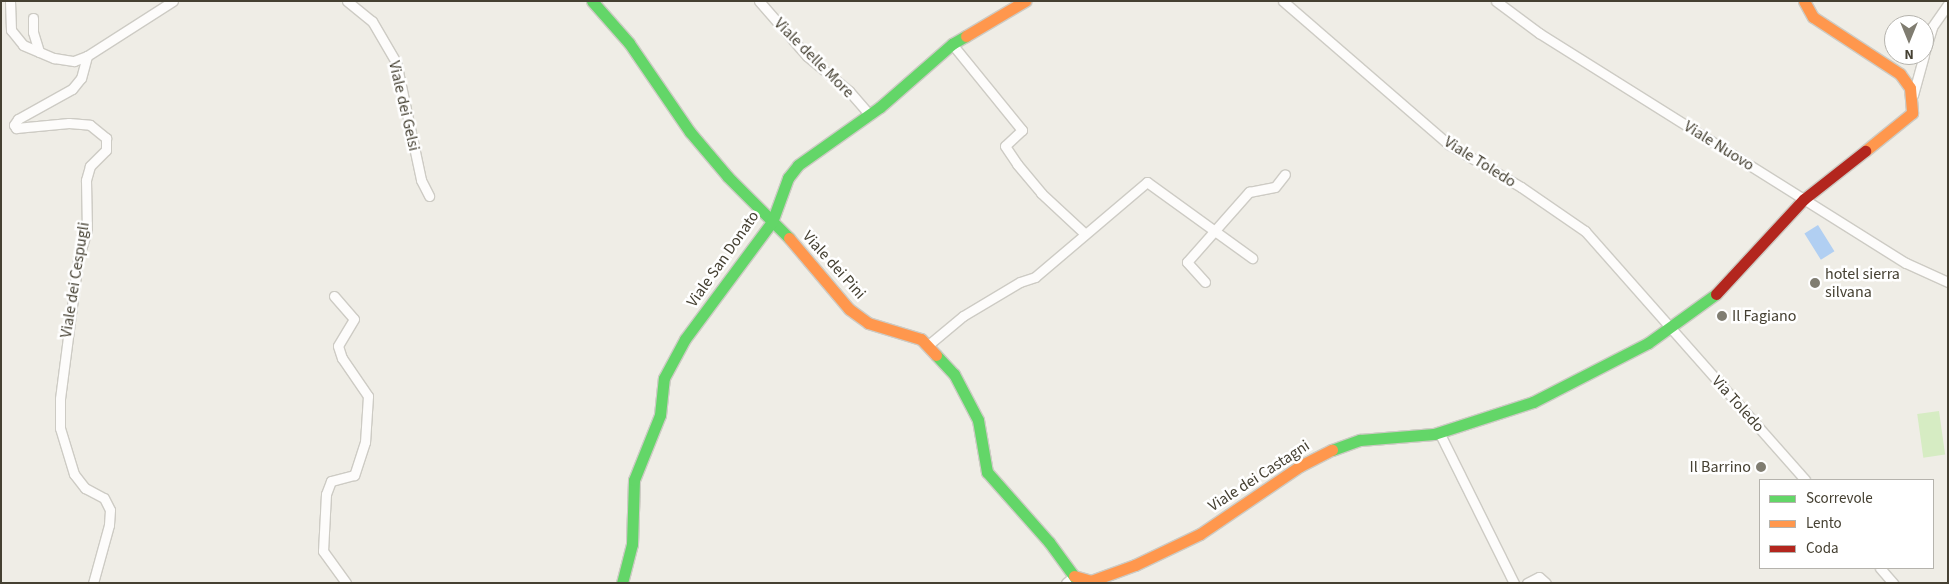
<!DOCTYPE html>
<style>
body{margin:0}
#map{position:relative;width:1949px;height:584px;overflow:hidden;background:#efede6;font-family:"Source Sans 3",sans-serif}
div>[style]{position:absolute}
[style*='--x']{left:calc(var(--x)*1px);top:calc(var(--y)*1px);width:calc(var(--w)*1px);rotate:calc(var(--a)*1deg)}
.green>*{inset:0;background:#d6ecc3;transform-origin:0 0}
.water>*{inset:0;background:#b1cff2;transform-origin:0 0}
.roads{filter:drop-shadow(1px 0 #cdcbc4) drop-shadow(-1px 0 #cdcbc4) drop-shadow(0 1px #cdcbc4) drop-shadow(0 -1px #cdcbc4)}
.street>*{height:9px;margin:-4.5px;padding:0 4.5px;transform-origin:4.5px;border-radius:4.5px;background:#fdfcfb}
.fast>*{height:11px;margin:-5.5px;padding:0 5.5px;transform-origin:5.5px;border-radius:5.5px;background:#63d668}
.slow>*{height:11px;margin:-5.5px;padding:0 5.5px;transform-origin:5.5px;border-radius:5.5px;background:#ff974d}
.jam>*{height:11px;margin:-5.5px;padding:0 5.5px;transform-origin:5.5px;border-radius:5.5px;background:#b3261e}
.dots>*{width:14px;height:14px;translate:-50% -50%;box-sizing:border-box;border:2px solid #fff;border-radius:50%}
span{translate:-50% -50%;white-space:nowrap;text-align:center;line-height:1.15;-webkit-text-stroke:5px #fff;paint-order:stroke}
.street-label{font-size:16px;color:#454032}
.poi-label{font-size:16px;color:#454032}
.left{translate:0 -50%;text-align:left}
.right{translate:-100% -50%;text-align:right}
.frame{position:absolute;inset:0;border:2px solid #454032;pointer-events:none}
.legend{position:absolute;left:1759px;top:479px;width:175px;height:90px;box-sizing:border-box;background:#fff;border:1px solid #b5b3ad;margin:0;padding:6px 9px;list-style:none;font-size:15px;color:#454032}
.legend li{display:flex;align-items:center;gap:10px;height:25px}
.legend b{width:25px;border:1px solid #b5b3ad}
.north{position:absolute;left:1884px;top:15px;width:50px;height:50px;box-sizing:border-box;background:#fff;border:1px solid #b5b3ad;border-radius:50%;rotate:180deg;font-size:14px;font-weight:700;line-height:20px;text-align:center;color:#454032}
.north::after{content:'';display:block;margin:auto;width:18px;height:22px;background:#807d71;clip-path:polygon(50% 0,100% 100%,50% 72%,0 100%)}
</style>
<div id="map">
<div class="green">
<div style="left:1939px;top:411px;width:44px;height:22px;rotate:82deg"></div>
</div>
<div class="water">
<div style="left:1818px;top:225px;width:31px;height:16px;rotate:58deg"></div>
</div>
<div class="roads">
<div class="street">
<div style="--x:10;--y:1;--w:29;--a:88"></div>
<div style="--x:11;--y:30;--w:19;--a:51"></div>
<div style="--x:23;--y:45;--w:34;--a:23"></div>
<div style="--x:54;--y:58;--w:20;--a:9"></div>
<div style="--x:74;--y:61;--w:14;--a:-21"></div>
<div style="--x:87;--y:56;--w:102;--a:-32.6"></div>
<div style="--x:347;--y:1;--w:32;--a:39"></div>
<div style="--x:372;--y:21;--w:48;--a:59.7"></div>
<div style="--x:396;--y:62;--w:121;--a:78"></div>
<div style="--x:421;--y:180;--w:18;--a:63"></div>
<div style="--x:759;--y:1;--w:73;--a:48.9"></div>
<div style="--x:807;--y:56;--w:55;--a:39.8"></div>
<div style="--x:849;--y:91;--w:32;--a:49"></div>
<div style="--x:1283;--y:1;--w:218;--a:40.9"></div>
<div style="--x:1448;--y:144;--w:85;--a:30.5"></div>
<div style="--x:1521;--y:187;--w:78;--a:34.5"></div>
<div style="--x:1585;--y:231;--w:332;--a:48.5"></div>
<div style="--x:1496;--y:1;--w:54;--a:36.7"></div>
<div style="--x:1539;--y:33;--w:433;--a:32.1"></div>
<div style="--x:1906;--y:263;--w:46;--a:24.3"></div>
<div style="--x:33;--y:18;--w:14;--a:90"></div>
<div style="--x:33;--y:32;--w:21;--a:73"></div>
<div style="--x:952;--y:44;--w:111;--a:50.9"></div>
<div style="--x:1022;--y:130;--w:23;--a:137"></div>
<div style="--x:1005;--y:146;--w:22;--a:56"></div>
<div style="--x:1017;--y:164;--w:38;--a:50"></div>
<div style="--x:1041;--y:193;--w:59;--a:42.9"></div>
<div style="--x:1924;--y:54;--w:28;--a:-73"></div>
<div style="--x:1932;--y:27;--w:28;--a:-55"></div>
<div style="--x:87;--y:56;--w:23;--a:105"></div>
<div style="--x:81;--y:78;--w:14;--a:129"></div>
<div style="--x:72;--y:89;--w:62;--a:150.9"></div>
<div style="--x:18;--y:119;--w:7;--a:124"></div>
<div style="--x:14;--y:125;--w:4;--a:56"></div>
<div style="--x:16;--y:128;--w:53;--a:-5.4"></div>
<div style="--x:69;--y:123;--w:21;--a:5"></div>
<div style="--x:90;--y:125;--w:21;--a:39"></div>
<div style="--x:106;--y:138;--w:12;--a:90"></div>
<div style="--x:106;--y:150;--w:23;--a:135"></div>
<div style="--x:90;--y:166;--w:15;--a:106"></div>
<div style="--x:86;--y:180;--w:50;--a:88.9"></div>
<div style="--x:87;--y:230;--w:31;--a:107"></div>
<div style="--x:78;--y:260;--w:140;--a:97.4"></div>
<div style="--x:60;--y:399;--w:29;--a:90"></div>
<div style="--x:60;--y:428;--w:48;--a:73.1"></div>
<div style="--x:74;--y:474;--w:18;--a:52"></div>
<div style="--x:85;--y:488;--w:21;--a:28"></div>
<div style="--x:104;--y:498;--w:13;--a:63"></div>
<div style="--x:110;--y:510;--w:15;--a:94"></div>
<div style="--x:109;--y:525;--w:60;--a:105.4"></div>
<div style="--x:1913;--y:95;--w:41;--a:-74.6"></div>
<div style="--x:1205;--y:282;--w:27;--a:-132"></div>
<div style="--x:1187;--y:262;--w:94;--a:-48.5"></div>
<div style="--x:1249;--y:192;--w:26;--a:-11"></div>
<div style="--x:1275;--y:187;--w:16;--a:-52"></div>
<div style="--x:334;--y:296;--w:30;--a:49"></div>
<div style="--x:354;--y:319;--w:31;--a:121"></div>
<div style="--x:338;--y:346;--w:13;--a:72"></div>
<div style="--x:342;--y:358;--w:46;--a:55.6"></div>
<div style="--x:368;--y:396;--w:46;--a:93.7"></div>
<div style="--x:365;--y:442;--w:35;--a:108"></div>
<div style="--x:354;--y:475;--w:24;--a:165"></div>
<div style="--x:331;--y:481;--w:14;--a:111"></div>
<div style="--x:326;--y:494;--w:57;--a:93"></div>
<div style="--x:323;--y:551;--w:39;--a:54"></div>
<div style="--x:927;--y:346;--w:47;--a:-39.8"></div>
<div style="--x:963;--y:316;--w:66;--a:-30.8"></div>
<div style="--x:1020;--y:282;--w:16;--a:-18"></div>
<div style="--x:1035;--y:277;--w:147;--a:-40.3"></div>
<div style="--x:1147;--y:182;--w:130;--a:35.9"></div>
<div style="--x:1439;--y:432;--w:169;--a:63.6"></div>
<div style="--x:1880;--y:568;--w:20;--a:49"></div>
<div style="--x:1066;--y:583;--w:11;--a:-41"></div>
<div style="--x:1527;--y:583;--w:13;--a:-27"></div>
<div style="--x:1539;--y:577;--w:9;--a:41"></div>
</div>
<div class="fast">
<div style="--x:592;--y:1;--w:56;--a:48.6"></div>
<div style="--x:629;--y:43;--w:108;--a:55.6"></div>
<div style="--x:690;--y:132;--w:59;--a:49.8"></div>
<div style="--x:728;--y:177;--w:86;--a:45"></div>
<div style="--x:936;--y:355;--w:26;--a:47"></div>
<div style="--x:954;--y:374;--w:52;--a:62.4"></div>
<div style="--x:978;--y:420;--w:53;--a:80.2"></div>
<div style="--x:987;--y:472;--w:94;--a:48.5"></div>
<div style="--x:1049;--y:542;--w:51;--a:53.8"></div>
<div style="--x:1332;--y:450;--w:30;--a:-20"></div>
<div style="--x:1360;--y:440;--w:74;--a:-4.6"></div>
<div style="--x:1434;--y:434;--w:104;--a:-17.9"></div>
<div style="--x:1533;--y:402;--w:129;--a:-27.2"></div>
<div style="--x:1648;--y:343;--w:84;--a:-35.8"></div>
<div style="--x:622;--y:583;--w:40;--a:-75.6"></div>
<div style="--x:632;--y:544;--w:64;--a:-88.2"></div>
<div style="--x:634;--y:480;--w:70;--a:-68.2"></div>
<div style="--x:660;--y:415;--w:37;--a:-84"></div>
<div style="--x:664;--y:378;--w:44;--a:-61.7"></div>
<div style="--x:685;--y:339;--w:146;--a:-53.4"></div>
<div style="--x:772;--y:222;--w:47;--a:-70"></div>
<div style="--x:788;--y:178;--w:16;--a:-52"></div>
<div style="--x:798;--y:165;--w:100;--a:-35.3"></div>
<div style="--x:880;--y:107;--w:96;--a:-41.2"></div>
<div style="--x:952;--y:44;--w:16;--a:-30"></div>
</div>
<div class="slow">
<div style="--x:1804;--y:1;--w:18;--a:61"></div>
<div style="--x:1813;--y:17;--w:104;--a:33.2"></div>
<div style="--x:1900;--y:74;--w:17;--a:54"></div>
<div style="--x:1910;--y:88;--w:25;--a:85"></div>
<div style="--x:1912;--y:113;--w:60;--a:141"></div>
<div style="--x:966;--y:36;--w:69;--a:-30.7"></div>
<div style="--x:789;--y:238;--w:93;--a:49.8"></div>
<div style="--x:849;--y:309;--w:24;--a:36"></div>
<div style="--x:868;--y:323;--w:55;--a:16.8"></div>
<div style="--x:921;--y:339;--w:22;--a:47"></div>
<div style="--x:1074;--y:576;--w:18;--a:16"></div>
<div style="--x:1091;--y:581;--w:47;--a:-20"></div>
<div style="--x:1135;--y:565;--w:72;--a:-25.5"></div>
<div style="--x:1200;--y:534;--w:121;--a:-34.2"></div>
<div style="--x:1300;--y:466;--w:36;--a:-27"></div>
</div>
<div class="jam">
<div style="--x:1716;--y:294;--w:129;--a:-47.2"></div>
<div style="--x:1804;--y:199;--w:78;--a:-38.2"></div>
</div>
</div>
<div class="dots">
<div style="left:1815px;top:283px;background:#807d71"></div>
<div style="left:1722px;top:316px;background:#807d71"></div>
<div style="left:1761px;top:467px;background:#807d71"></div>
</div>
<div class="street-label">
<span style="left:814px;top:58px;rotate:45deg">Viale delle More</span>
<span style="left:404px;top:106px;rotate:77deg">Viale dei Gelsi</span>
<span style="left:1719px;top:146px;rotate:32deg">Viale Nuovo</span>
<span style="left:1480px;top:162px;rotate:32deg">Viale Toledo</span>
<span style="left:723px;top:259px;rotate:-55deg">Viale San Donato</span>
<span style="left:834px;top:265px;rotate:48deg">Viale dei Pini</span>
<span style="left:75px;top:280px;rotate:-81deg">Viale dei Cespugli</span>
<span style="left:1738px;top:404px;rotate:48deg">Via Toledo</span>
<span style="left:1259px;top:476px;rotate:-33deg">Viale dei Castagni</span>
</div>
<div class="poi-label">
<span class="left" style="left:1825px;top:283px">hotel sierra<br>silvana</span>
<span class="left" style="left:1732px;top:316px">Il Fagiano</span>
<span class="right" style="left:1751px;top:467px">Il Barrino</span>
</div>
<div class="frame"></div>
<ul class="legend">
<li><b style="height:6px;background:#63d668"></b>Scorrevole</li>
<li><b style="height:6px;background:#ff974d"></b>Lento</li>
<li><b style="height:6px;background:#b3261e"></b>Coda</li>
</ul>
<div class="north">N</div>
</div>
